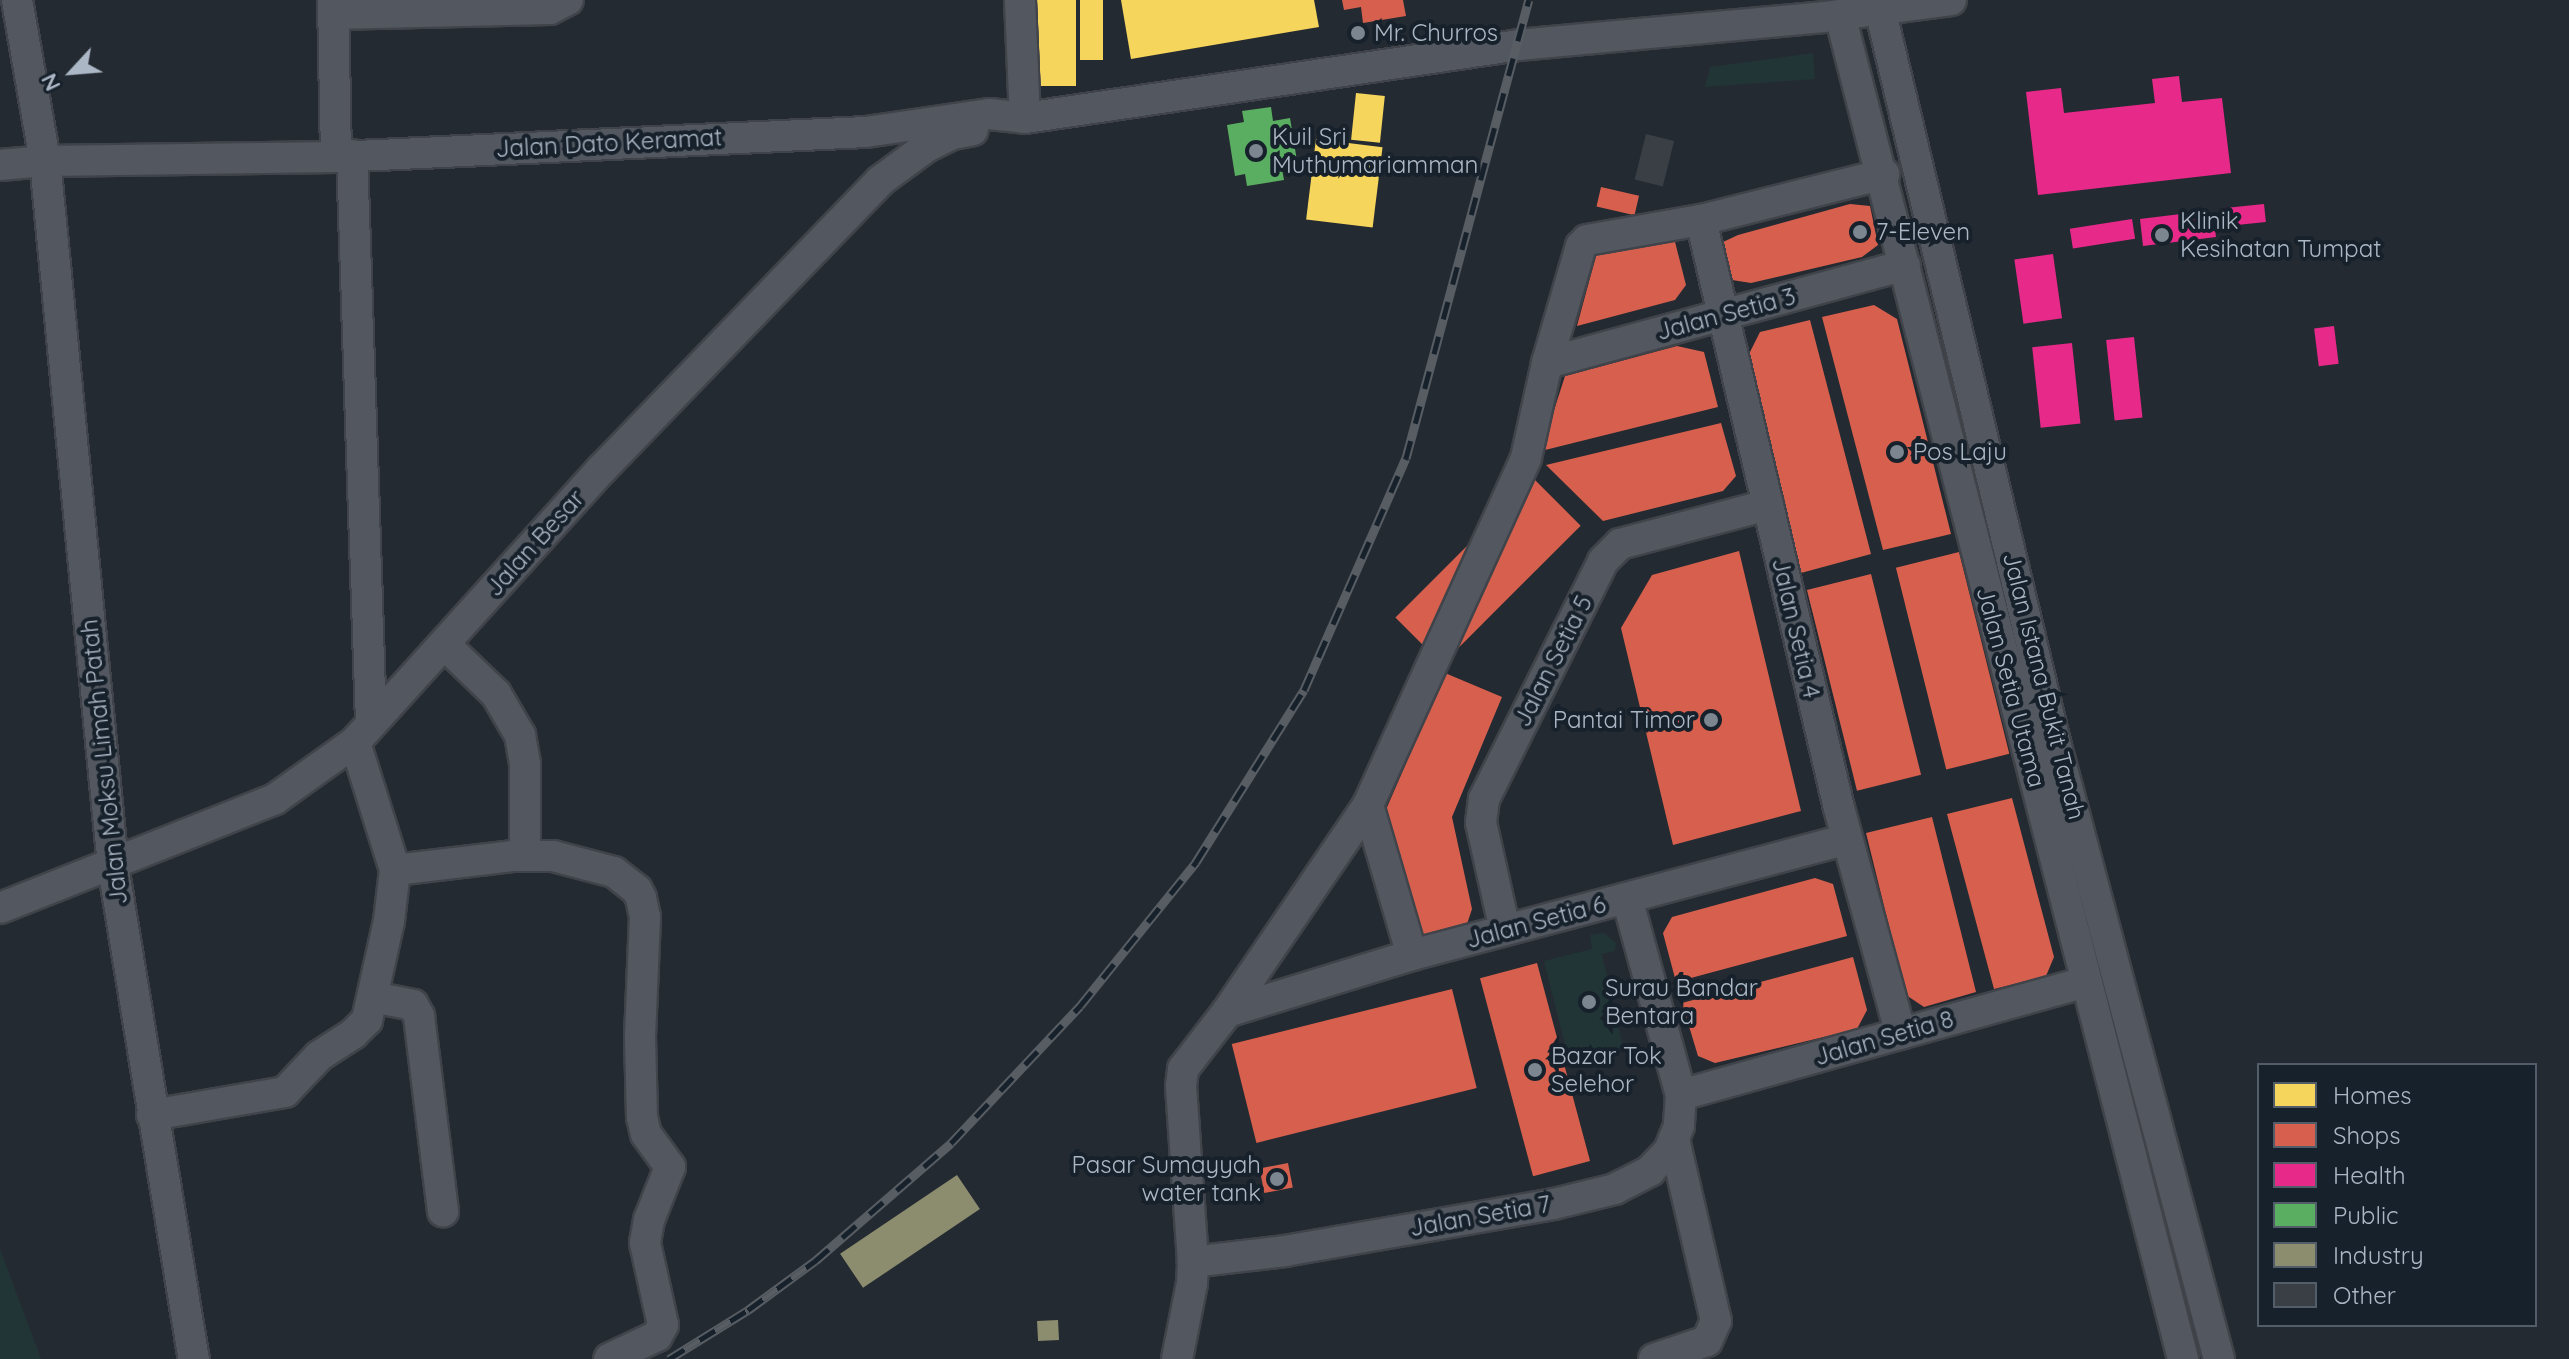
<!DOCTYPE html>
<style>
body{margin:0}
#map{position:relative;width:2569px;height:1359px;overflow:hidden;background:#242a31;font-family:Quicksand,sans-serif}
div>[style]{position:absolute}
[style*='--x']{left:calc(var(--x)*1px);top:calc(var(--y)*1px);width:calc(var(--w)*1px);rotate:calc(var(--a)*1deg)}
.green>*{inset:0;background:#213537}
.homes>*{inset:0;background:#f6d55c;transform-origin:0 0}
.shops>*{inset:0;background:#d6604d;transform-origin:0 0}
.health>*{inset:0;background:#e7298a;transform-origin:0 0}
.public>*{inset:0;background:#5aae61}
.industry>*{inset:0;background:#8c8c6e;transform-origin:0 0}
.building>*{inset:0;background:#393f45;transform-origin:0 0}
.roads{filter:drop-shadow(2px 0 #40444a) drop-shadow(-2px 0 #40444a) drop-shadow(0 2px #40444a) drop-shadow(0 -2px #40444a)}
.minor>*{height:30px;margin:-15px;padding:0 15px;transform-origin:15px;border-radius:15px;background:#535860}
.rail>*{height:9px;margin-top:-4.5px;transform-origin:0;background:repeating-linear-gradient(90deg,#17212b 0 18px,#575d63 0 36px);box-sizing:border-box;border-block:2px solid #575d63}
.dots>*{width:22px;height:22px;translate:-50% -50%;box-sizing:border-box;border:4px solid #17212b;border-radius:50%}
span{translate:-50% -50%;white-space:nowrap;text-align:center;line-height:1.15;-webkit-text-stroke:8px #17212b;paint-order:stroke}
.poi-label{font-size:24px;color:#abb7c5}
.left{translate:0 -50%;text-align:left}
.right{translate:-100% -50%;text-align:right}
.street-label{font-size:24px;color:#abb7c5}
.legend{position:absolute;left:2257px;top:1063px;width:280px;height:264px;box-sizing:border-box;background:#17212b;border:2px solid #525d69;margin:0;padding:10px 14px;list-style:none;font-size:24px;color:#abb7c5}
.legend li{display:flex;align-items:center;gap:16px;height:40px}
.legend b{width:40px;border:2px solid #525d69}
.north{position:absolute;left:32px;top:32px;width:80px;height:80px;-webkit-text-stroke:6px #17212b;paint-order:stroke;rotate:244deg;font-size:22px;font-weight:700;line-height:32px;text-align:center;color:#abb7c5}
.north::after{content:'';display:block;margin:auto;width:28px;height:36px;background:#abb7c5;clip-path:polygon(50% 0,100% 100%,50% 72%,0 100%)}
</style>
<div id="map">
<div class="green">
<div style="clip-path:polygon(1813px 53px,1815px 79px,1705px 87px,1710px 67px)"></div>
<div style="clip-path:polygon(1604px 933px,1616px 943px,1615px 951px,1602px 954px,1623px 1047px,1569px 1060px,1544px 961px,1592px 949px,1590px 935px)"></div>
<div style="clip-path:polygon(0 1249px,41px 1359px,0 1359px)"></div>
</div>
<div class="homes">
<div style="left:1037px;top:0;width:39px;height:86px"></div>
<div style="left:1080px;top:0;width:23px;height:60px"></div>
<div style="clip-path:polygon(1121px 0,1314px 0,1319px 27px,1131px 59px)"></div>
<div style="left:1356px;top:93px;width:29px;height:47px;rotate:6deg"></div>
<div style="left:1316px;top:139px;width:67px;height:81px;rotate:7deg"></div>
</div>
<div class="shops">
<div style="clip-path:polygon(1342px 0,1403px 0,1406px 16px,1363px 23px,1361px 7px,1344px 10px)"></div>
<div style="clip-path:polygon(1362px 27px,1364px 37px,1354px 39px,1353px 28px)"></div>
<div style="left:1601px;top:187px;width:39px;height:20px;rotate:13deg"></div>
<div style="clip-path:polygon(1850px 204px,1870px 206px,1878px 245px,1862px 257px,1751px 283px,1732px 280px,1723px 242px,1738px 235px)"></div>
<div style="clip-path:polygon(1673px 234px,1686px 285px,1675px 300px,1577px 326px,1597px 252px)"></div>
<div style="clip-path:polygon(1874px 305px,1897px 319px,1951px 534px,1883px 550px,1822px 317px)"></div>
<div style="clip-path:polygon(1810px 320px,1871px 554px,1801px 573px,1747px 358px,1760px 332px)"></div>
<div style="clip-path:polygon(1677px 346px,1704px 352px,1718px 407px,1541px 451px,1565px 376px)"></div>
<div style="clip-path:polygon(1721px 423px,1736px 476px,1723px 491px,1603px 521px,1546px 465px)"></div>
<div style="left:1534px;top:479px;width:66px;height:196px;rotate:45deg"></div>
<div style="clip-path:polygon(1739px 551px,1801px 811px,1673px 845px,1621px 628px,1652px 575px)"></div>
<div style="left:1959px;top:552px;width:208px;height:65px;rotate:76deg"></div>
<div style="left:1871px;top:574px;width:207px;height:66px;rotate:76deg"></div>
<div style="clip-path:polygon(1445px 673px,1502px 697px,1452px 817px,1472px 909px,1467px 924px,1416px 936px,1385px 812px)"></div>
<div style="clip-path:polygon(2012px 798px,2054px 957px,2046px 976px,1994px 989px,1947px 814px)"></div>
<div style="clip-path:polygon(1932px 817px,1976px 992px,1924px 1007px,1906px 995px,1866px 833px)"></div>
<div style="clip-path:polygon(1815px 878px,1833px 884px,1847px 936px,1676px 982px,1663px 933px,1672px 917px)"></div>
<div style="clip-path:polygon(1853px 957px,1867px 1010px,1857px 1029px,1715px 1063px,1698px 1056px,1682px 1003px)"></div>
<div style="left:1537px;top:963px;width:205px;height:59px;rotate:75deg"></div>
<div style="left:1452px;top:989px;width:102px;height:227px;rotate:76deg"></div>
<div style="left:1288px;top:1163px;width:25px;height:29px;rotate:79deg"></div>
</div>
<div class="health">
<div style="clip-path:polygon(2179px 76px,2182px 102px,2222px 98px,2231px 173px,2038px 195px,2026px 92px,2061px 88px,2064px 113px,2155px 103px,2152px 79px)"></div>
<div style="left:2264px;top:204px;width:18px;height:39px;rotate:84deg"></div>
<div style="clip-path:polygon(2197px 212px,2198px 222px,2214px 220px,2216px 237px,2143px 246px,2140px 219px)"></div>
<div style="left:2132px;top:219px;width:20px;height:63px;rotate:81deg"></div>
<div style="left:2053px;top:254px;width:65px;height:39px;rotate:82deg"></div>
<div style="left:2334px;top:326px;width:38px;height:20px;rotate:83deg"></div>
<div style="left:2134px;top:337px;width:81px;height:28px;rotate:84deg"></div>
<div style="left:2072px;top:343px;width:81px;height:40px;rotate:84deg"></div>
</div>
<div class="public">
<div style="clip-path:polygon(1271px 107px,1273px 121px,1290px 118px,1298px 167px,1282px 169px,1284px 180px,1247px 186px,1245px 174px,1235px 176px,1227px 125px,1244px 122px,1242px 111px)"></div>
</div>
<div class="industry">
<div style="left:957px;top:1175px;width:41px;height:141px;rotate:56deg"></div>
<div style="left:1058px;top:1320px;width:20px;height:21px;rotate:87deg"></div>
</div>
<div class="building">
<div style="left:1646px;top:134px;width:29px;height:47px;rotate:14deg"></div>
</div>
<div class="roads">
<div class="minor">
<div style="--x:17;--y:0;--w:163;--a:80.1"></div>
<div style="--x:45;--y:161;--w:708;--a:84.49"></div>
<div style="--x:113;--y:866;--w:500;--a:80.7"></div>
<div style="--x:333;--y:0;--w:157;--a:88.9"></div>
<div style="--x:1020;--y:0;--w:118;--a:87.6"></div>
<div style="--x:1880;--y:9;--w:758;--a:76.57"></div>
<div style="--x:2056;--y:746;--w:634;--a:75.11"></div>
<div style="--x:334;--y:14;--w:216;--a:-1.3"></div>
<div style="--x:550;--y:9;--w:20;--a:-27"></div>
<div style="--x:1840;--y:15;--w:1387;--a:75.68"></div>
<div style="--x:352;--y:155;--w:566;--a:88.08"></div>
<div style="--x:0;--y:165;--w:45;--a:-5.1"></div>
<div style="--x:45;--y:161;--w:291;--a:-0.8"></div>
<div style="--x:336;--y:157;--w:531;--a:-2.7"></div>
<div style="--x:866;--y:132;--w:124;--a:-8.3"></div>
<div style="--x:989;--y:114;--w:36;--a:6"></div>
<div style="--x:1025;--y:118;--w:498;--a:-8.4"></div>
<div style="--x:1518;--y:45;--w:307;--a:-5.2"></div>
<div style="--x:1824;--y:17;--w:128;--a:-7.6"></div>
<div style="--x:1701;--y:220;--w:604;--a:76.79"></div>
<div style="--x:1839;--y:808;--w:234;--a:74.7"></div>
<div style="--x:1547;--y:363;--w:371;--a:-15.3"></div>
<div style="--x:444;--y:644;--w:72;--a:43.9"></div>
<div style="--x:496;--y:694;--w:48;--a:59.7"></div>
<div style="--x:520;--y:735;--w:29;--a:80"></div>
<div style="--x:525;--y:764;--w:91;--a:90"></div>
<div style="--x:1368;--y:805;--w:156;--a:73.7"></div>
<div style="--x:395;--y:870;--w:118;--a:-6.8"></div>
<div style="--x:512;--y:856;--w:41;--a:0"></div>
<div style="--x:553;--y:856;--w:63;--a:14.7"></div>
<div style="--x:614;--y:872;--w:29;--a:38"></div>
<div style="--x:637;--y:890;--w:9;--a:63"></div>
<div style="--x:641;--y:898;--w:19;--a:78"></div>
<div style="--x:645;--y:917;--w:119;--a:92.4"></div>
<div style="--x:640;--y:1036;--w:81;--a:88.6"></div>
<div style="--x:642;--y:1117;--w:17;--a:77"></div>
<div style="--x:646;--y:1134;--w:41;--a:54"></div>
<div style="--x:670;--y:1167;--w:57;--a:111.6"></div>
<div style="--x:649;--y:1220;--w:23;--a:100"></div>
<div style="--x:645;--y:1243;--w:84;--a:77.6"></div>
<div style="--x:663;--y:1325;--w:13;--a:119"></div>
<div style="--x:657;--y:1336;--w:53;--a:154.4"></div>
<div style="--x:1627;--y:898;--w:204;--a:74.7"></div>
<div style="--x:1681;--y:1095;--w:31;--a:94"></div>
<div style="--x:1679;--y:1126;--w:27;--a:112"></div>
<div style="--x:1669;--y:1151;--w:28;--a:134"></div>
<div style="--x:1650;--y:1171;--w:39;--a:153"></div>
<div style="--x:1615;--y:1189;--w:63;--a:166.2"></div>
<div style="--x:1554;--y:1204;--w:272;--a:170.1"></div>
<div style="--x:1286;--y:1251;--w:94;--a:173.3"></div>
<div style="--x:1193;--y:1262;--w:176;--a:-93.9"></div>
<div style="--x:1181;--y:1086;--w:17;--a:-83"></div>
<div style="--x:1183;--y:1069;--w:72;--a:-52.3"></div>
<div style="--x:1227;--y:1012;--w:250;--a:-55.7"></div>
<div style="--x:1368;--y:805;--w:381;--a:-65.5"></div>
<div style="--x:1526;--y:458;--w:97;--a:-77.5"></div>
<div style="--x:1547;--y:363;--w:122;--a:-73.8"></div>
<div style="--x:1581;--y:246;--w:8;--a:-45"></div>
<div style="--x:1587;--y:240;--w:116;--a:-10"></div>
<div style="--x:1701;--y:220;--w:189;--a:-14.1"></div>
<div style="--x:0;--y:908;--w:296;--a:-21.6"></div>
<div style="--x:275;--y:799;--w:98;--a:-35.5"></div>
<div style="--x:355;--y:742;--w:368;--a:-47.9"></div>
<div style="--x:602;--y:469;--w:400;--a:-46"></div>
<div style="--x:880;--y:181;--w:57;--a:-36.5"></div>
<div style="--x:926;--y:147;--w:30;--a:-26"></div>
<div style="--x:953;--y:134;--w:20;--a:-11"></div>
<div style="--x:1505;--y:930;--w:110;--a:-102.6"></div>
<div style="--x:1481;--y:823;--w:24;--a:-83"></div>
<div style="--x:1484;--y:799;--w:266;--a:-63.4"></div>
<div style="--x:1603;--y:561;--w:24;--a:-45"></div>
<div style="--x:1620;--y:544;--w:153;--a:-14.8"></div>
<div style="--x:373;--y:997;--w:41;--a:11.3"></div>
<div style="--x:413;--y:1005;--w:13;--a:61"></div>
<div style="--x:419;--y:1016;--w:197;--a:83"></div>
<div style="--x:1227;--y:1012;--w:194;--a:-17.1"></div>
<div style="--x:1412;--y:955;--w:450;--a:-14.9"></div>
<div style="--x:1681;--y:1095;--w:421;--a:-15.6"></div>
<div style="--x:152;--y:1115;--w:135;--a:-9.8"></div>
<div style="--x:285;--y:1092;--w:50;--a:-46.6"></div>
<div style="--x:319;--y:1056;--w:40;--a:-32.9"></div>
<div style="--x:353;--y:1034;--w:20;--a:-45"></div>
<div style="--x:367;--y:1020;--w:101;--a:-77.5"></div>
<div style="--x:389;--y:921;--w:51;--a:-83.3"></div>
<div style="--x:395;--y:870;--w:134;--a:-107.4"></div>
<div style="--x:1177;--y:1359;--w:77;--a:-78.8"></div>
<div style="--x:1192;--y:1283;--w:21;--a:-87"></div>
<div style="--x:1654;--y:1359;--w:56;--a:-18.8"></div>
<div style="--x:1707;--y:1341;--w:22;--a:-66"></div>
<div style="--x:1716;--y:1321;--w:187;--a:-103"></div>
</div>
</div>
<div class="rail">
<div style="--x:669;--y:1359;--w:93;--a:-31.8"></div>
<div style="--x:748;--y:1310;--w:83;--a:-36.2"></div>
<div style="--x:815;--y:1261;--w:180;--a:-40.9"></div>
<div style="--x:951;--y:1143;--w:188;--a:-46.7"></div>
<div style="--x:1080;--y:1006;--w:185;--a:-51.1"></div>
<div style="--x:1196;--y:862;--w:203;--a:-57.9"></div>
<div style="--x:1304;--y:690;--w:253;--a:-66.3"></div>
<div style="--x:1406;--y:458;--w:474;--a:-75"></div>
</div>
<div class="dots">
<div style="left:1358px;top:33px;background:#7c8691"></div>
<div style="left:1256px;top:151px;background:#7c8691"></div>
<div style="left:1860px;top:232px;background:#7c8691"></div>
<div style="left:2162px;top:235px;background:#7c8691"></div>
<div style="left:1897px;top:452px;background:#7c8691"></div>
<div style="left:1711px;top:720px;background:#7c8691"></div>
<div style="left:1589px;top:1002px;background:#7c8691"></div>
<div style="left:1535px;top:1070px;background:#7c8691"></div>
<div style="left:1277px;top:1179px;background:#7c8691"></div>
</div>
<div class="poi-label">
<span class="left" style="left:1374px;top:33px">Mr. Churros</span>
<span class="left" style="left:1272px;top:151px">Kuil Sri<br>Muthumariamman</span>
<span class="left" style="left:2180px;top:235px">Klinik<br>Kesihatan Tumpat</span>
<span class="left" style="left:1876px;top:232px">7-Eleven</span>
<span class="left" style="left:1913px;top:452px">Pos Laju</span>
<span class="right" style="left:1695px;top:720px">Pantai Timor</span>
<span class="left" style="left:1605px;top:1002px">Surau Bandar<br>Bentara</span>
<span class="left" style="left:1551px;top:1070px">Bazar Tok<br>Selehor</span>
<span class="right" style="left:1261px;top:1179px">Pasar Sumayyah<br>water tank</span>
</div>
<div class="street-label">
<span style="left:609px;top:143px;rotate:-3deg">Jalan Dato Keramat</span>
<span style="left:1726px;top:314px;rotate:-15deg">Jalan Setia 3</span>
<span style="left:535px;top:543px;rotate:-48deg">Jalan Besar</span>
<span style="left:1796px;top:628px;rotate:77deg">Jalan Setia 4</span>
<span style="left:1553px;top:661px;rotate:-63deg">Jalan Setia 5</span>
<span style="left:2044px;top:686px;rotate:76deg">Jalan Istana Bukit Tanah</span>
<span style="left:2011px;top:687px;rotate:75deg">Jalan Setia Utama</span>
<span style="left:104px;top:762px;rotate:-96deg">Jalan Moksu Limah Patah</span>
<span style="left:1536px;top:922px;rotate:-15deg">Jalan Setia 6</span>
<span style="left:1884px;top:1038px;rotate:-16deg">Jalan Setia 8</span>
<span style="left:1480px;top:1216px;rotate:-10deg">Jalan Setia 7</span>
</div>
<ul class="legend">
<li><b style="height:22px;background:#f6d55c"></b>Homes</li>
<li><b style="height:22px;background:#d6604d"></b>Shops</li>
<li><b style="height:22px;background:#e7298a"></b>Health</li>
<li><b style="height:22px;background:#5aae61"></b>Public</li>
<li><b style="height:22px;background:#8c8c6e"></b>Industry</li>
<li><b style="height:22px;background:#393f45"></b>Other</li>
</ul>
<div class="north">N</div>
</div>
